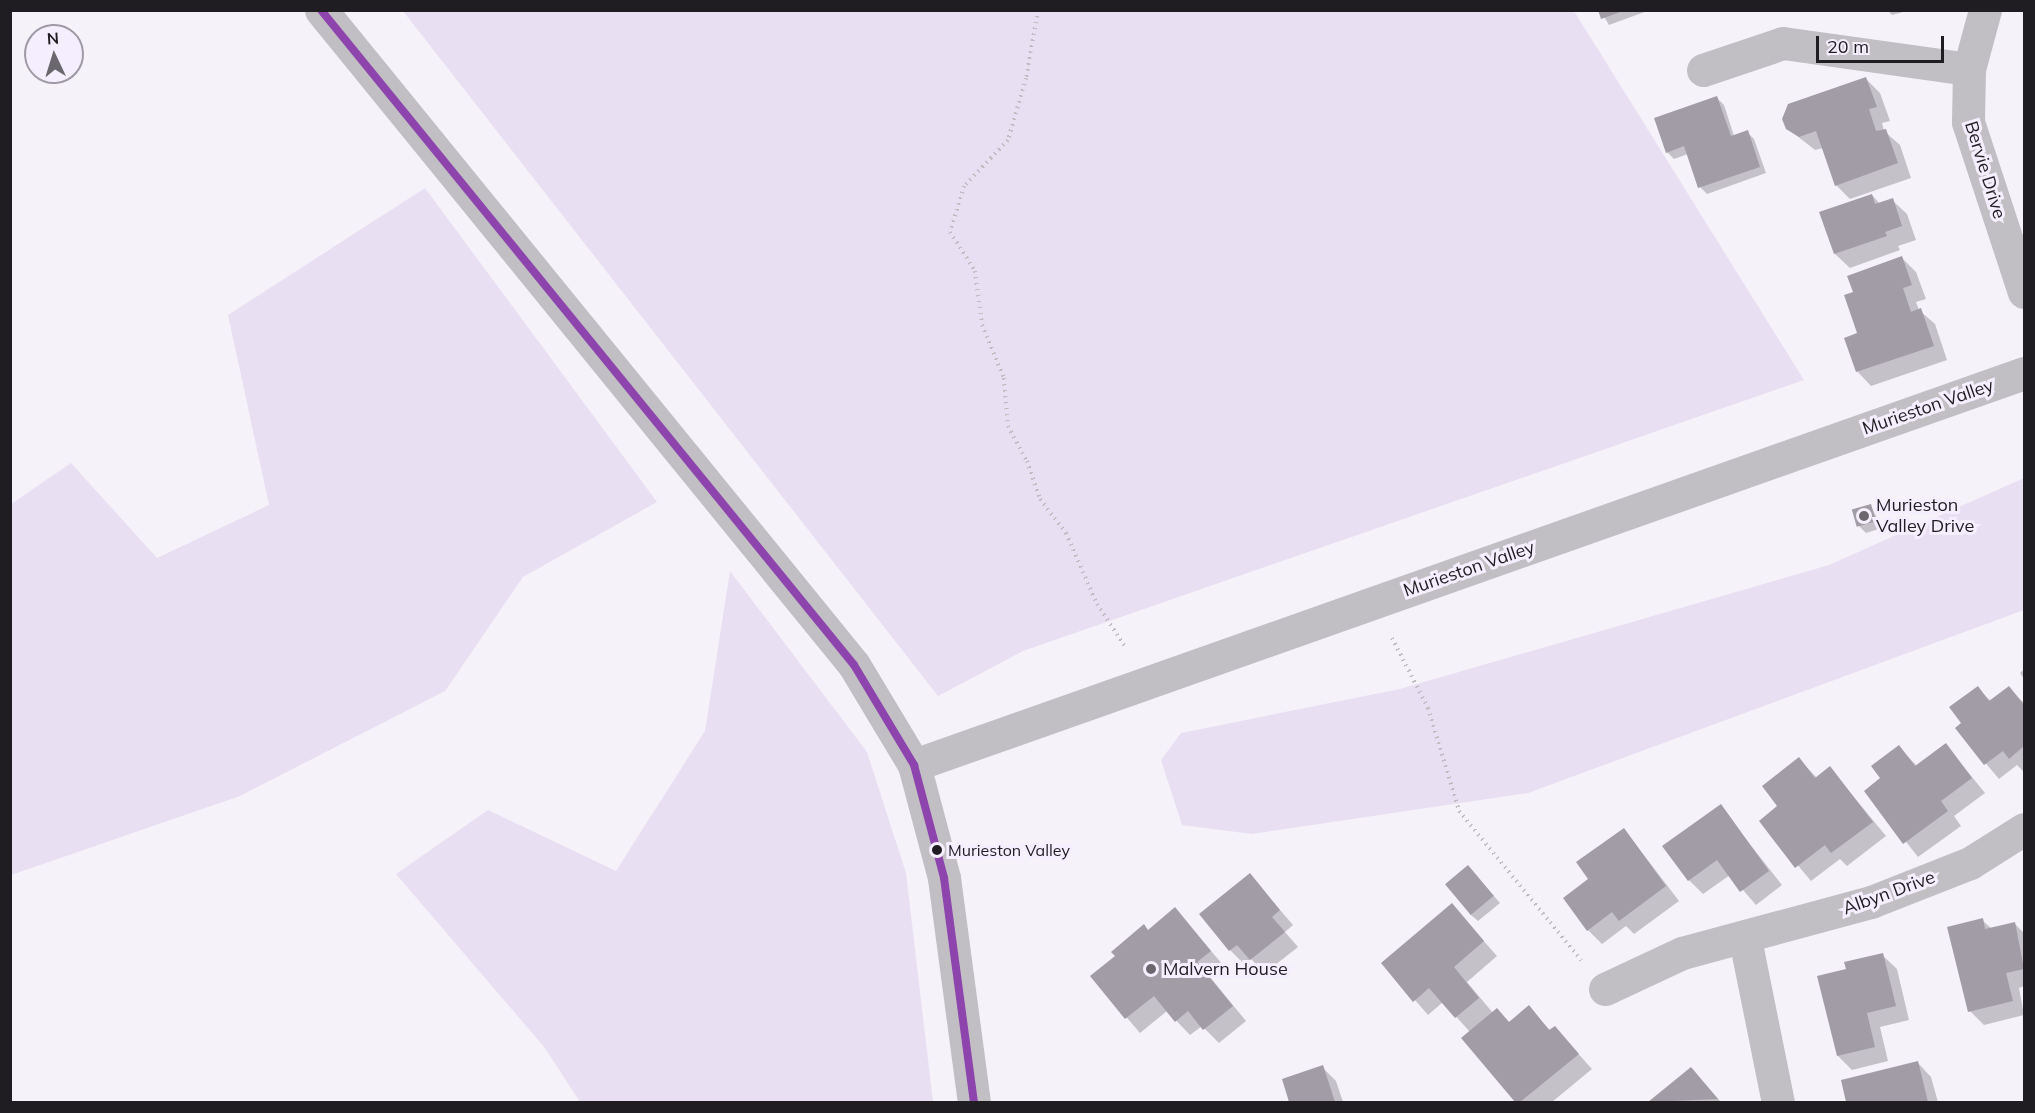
<!DOCTYPE html>
<style>
body{margin:0}
#map{position:relative;width:2035px;height:1113px;overflow:hidden;background:#f6f2fa;font-family:Mulish,sans-serif}
div>[style]{position:absolute}
[style*='--x']{left:calc(var(--x)*1px);top:calc(var(--y)*1px);width:calc(var(--w)*1px);rotate:calc(var(--a)*1deg)}
.green>*{inset:0;background:#e8dff2}
.shadow>*{inset:0;background:#0003}
.building>*{inset:0;background:#a19ca5;transform-origin:0 0}
.path>*{height:4px;margin-top:-2px;transform-origin:0;background:repeating-linear-gradient(90deg,#c0bdc2 0 1.5px,transparent 0 6px)}
.minor>*{height:33px;margin:-16.5px;padding:0 16.5px;transform-origin:16.5px;border-radius:16.5px;background:#c1bfc4}
.bus-1>*{height:8px;margin:-4px;padding:0 4px;transform-origin:4px;border-radius:4px;background:#8e44ad}
.dots>*{width:16px;height:16px;translate:-50% -50%;box-sizing:border-box;border:3px solid #f5eefe;border-radius:50%}
span{translate:-50% -50%;white-space:nowrap;text-align:center;line-height:1.15;-webkit-text-stroke:6px #f5eefe;paint-order:stroke}
.bus-label{font-size:16px;color:#1f1c22}
.left{translate:0 -50%;text-align:left}
.street-label{font-size:18px;color:#1f1c22}
.poi-label{font-size:18px;color:#1f1c22}
.frame{position:absolute;inset:0;border:12px solid #1f1c22;pointer-events:none}
.north{position:absolute;left:24px;top:24px;width:60px;height:60px;box-sizing:border-box;background:#f5eefe;border:2px solid #9f9aa6;border-radius:50%;rotate:356deg;font-size:16px;font-weight:700;line-height:24px;text-align:center;color:#1f1c22}
.north::after{content:'';display:block;margin:auto;width:21px;height:27px;background:#6a676e;clip-path:polygon(50% 0,100% 100%,50% 72%,0 100%)}
.scale{position:absolute;left:1816px;top:36px;width:128px;height:27px;box-sizing:border-box;border:3px solid #1f1c22;border-top:0;padding-left:8px;font-size:18px;line-height:21px;white-space:nowrap;color:#1f1c22;-webkit-text-stroke:4px #f5eefe;paint-order:stroke}
</style>
<div id="map">
<div class="green">
<div style="clip-path:polygon(403px 11px,1574px 11px,1804px 380px,1023px 651px,938px 696px)"></div>
<div style="clip-path:polygon(425px 188px,657px 502px,523px 577px,445px 691px,240px 796px,11px 875px,11px 504px,71px 463px,157px 558px,269px 505px,228px 315px)"></div>
<div style="clip-path:polygon(2024px 478px,2024px 610px,1528px 793px,1252px 834px,1182px 825px,1161px 760px,1181px 733px,1400px 689px,1829px 565px)"></div>
<div style="clip-path:polygon(730px 571px,867px 752px,906px 873px,933px 1102px,580px 1102px,545px 1048px,396px 874px,488px 810px,616px 871px,705px 731px)"></div>
</div>
<div class="shadow">
<div style="clip-path:polygon(1600px 10px,1650px 10px,1609px 25px)"></div>
<div style="clip-path:polygon(1887px 10px,1911px 10px,1892px 15px)"></div>
<div style="clip-path:polygon(1866px 79px,1880px 93px,1890px 121px,1882px 123px,1884px 131px,1900px 145px,1911px 178px,1850px 199px,1836px 185px,1823px 148px,1815px 150px,1787px 128px)"></div>
<div style="clip-path:polygon(1717px 98px,1724px 105px,1734px 136px,1747px 132px,1754px 139px,1766px 173px,1707px 194px,1700px 187px,1688px 154px,1674px 159px,1667px 152px)"></div>
<div style="clip-path:polygon(1872px 195px,1880px 204px,1892px 200px,1907px 214px,1916px 240px,1898px 246px,1900px 250px,1850px 268px,1835px 254px,1821px 213px)"></div>
<div style="clip-path:polygon(1902px 258px,1916px 272px,1926px 299px,1916px 302px,1919px 310px,1935px 324px,1947px 360px,1871px 386px,1857px 371px,1859px 334px,1855px 293px)"></div>
<div style="clip-path:polygon(1871px 506px,1882px 528px,1866px 533px,1859px 526px)"></div>
<div style="clip-path:polygon(2024px 669px,2024px 679px,2020px 673px)"></div>
<div style="clip-path:polygon(1977px 688px,1991px 701px,2009px 688px,2024px 703px,2024px 772px,2017px 765px,1999px 779px,1957px 729px,1964px 723px)"></div>
<div style="clip-path:polygon(1946px 745px,1985px 793px,1954px 816px,1961px 826px,1918px 857px,1866px 791px,1882px 779px,1899px 747px,1917px 766px)"></div>
<div style="clip-path:polygon(1799px 759px,1817px 778px,1830px 768px,1886px 836px,1847px 866px,1840px 859px,1811px 881px,1761px 821px,1780px 806px)"></div>
<div style="clip-path:polygon(1720px 806px,1782px 885px,1756px 905px,1730px 875px,1703px 894px,1689px 880px)"></div>
<div style="clip-path:polygon(1624px 829px,1679px 901px,1634px 934px,1626px 926px,1602px 944px,1588px 930px,1591px 879px)"></div>
<div style="clip-path:polygon(1475px 874px,1500px 903px,1478px 921px,1471px 915px)"></div>
<div style="clip-path:polygon(1250px 875px,1293px 925px,1285px 932px,1298px 947px,1265px 973px,1251px 959px,1244px 964px,1230px 950px)"></div>
<div style="clip-path:polygon(1452px 905px,1497px 956px,1467px 982px,1493px 1013px,1497px 1010px,1510px 1023px,1528px 1007px,1551px 1031px,1555px 1028px,1592px 1069px,1552px 1102px,1517px 1102px,1463px 1038px,1470px 1032px,1443px 1002px,1428px 1015px,1383px 963px)"></div>
<div style="clip-path:polygon(1175px 909px,1224px 966px,1210px 977px,1246px 1021px,1219px 1043px,1202px 1026px,1190px 1035px,1167px 1011px,1140px 1033px,1092px 977px)"></div>
<div style="clip-path:polygon(1982px 920px,1992px 929px,2014px 923px,2024px 933px,2024px 986px,2019px 988px,2024px 1015px,1984px 1025px,1970px 1011px)"></div>
<div style="clip-path:polygon(1882px 955px,1897px 969px,1909px 1020px,1880px 1027px,1888px 1061px,1852px 1070px,1838px 1056px,1848px 970px)"></div>
<div style="clip-path:polygon(1917px 1062px,1931px 1077px,1938px 1102px,1848px 1102px,1842px 1081px)"></div>
<div style="clip-path:polygon(1322px 1067px,1336px 1081px,1343px 1102px,1291px 1102px,1283px 1080px)"></div>
<div style="clip-path:polygon(1691px 1069px,1721px 1102px,1651px 1102px)"></div>
</div>
<div class="building">
<div style="clip-path:polygon(1598px 10px,1623px 10px,1623px 11px,1601px 19px)"></div>
<div style="clip-path:polygon(1866px 77px,1877px 107px,1869px 109px,1876px 131px,1886px 129px,1898px 163px,1835px 186px,1816px 131px,1799px 137px,1786px 129px,1782px 119px,1788px 104px)"></div>
<div style="clip-path:polygon(1717px 96px,1731px 136px,1748px 130px,1760px 167px,1698px 188px,1684px 146px,1666px 153px,1654px 118px)"></div>
<div style="clip-path:polygon(1872px 194px,1875px 204px,1893px 198px,1902px 226px,1885px 232px,1887px 236px,1834px 254px,1819px 212px)"></div>
<div style="clip-path:polygon(1902px 256px,1912px 285px,1903px 288px,1911px 312px,1921px 308px,1934px 346px,1856px 372px,1844px 338px,1857px 333px,1844px 295px,1853px 292px,1847px 276px)"></div>
<div style="left:1871px;top:504px;width:18px;height:20px;rotate:74deg"></div>
<div style="clip-path:polygon(1978px 686px,1989px 701px,2009px 686px,2024px 705px,2024px 746px,2009px 759px,2003px 751px,1984px 765px,1955px 728px,1961px 723px,1949px 707px)"></div>
<div style="clip-path:polygon(1946px 743px,1972px 778px,1941px 801px,1948px 811px,1903px 844px,1864px 791px,1880px 778px,1871px 766px,1899px 745px,1915px 766px)"></div>
<div style="clip-path:polygon(1799px 757px,1815px 778px,1830px 766px,1873px 822px,1831px 853px,1825px 845px,1795px 868px,1759px 821px,1777px 806px,1762px 786px)"></div>
<div style="clip-path:polygon(1721px 804px,1769px 871px,1740px 892px,1717px 860px,1688px 881px,1662px 846px)"></div>
<div style="clip-path:polygon(1624px 828px,1666px 886px,1619px 921px,1612px 912px,1587px 931px,1563px 898px,1588px 879px,1576px 862px)"></div>
<div style="left:1468px;top:865px;width:40px;height:30px;rotate:50deg"></div>
<div style="clip-path:polygon(1250px 873px,1280px 910px,1272px 917px,1285px 932px,1250px 960px,1237px 945px,1229px 951px,1199px 914px)"></div>
<div style="clip-path:polygon(1452px 903px,1484px 941px,1454px 967px,1479px 998px,1455px 1018px,1429px 988px,1413px 1002px,1381px 963px)"></div>
<div style="clip-path:polygon(1175px 907px,1211px 951px,1197px 962px,1233px 1006px,1203px 1030px,1188px 1011px,1175px 1022px,1154px 996px,1125px 1019px,1090px 976px,1115px 956px,1111px 952px,1144px 924px,1148px 930px)"></div>
<div style="clip-path:polygon(1983px 918px,1985px 929px,2015px 922px,2024px 969px,2006px 973px,2013px 1001px,1968px 1012px,1947px 927px)"></div>
<div style="clip-path:polygon(1883px 953px,1896px 1006px,1867px 1013px,1875px 1047px,1837px 1056px,1817px 976px,1846px 969px,1844px 962px)"></div>
<div style="clip-path:polygon(1529px 1005px,1549px 1030px,1555px 1026px,1579px 1054px,1520px 1102px,1515px 1102px,1461px 1038px,1497px 1008px,1509px 1022px)"></div>
<div style="clip-path:polygon(1918px 1061px,1928px 1102px,1846px 1102px,1841px 1080px)"></div>
<div style="clip-path:polygon(1323px 1065px,1335px 1102px,1289px 1102px,1282px 1079px)"></div>
<div style="clip-path:polygon(1691px 1067px,1718px 1099px,1648px 1102px)"></div>
</div>
<div class="path">
<div style="--x:1038;--y:10;--w:69;--a:100"></div>
<div style="--x:1026;--y:78;--w:65;--a:106.2"></div>
<div style="--x:1008;--y:140;--w:64;--a:133.7"></div>
<div style="--x:964;--y:186;--w:48;--a:106.9"></div>
<div style="--x:950;--y:232;--w:46;--a:57.3"></div>
<div style="--x:975;--y:271;--w:54;--a:82.6"></div>
<div style="--x:982;--y:325;--w:57;--a:67.5"></div>
<div style="--x:1004;--y:378;--w:48;--a:85.2"></div>
<div style="--x:1008;--y:426;--w:40;--a:62"></div>
<div style="--x:1027;--y:461;--w:40;--a:71.1"></div>
<div style="--x:1040;--y:499;--w:43;--a:52.6"></div>
<div style="--x:1066;--y:533;--w:77;--a:66.4"></div>
<div style="--x:1097;--y:604;--w:53;--a:56.6"></div>
<div style="--x:1392;--y:638;--w:79;--a:62.8"></div>
<div style="--x:1428;--y:708;--w:108;--a:73.2"></div>
<div style="--x:1459;--y:811;--w:193;--a:50.7"></div>
</div>
<div class="minor">
<div style="--x:321;--y:10;--w:844;--a:50.86"></div>
<div style="--x:854;--y:665;--w:117;--a:59"></div>
<div style="--x:914;--y:765;--w:117;--a:75.1"></div>
<div style="--x:944;--y:878;--w:226;--a:82.4"></div>
<div style="--x:1985;--y:10;--w:61;--a:105.2"></div>
<div style="--x:1969;--y:69;--w:53;--a:91.1"></div>
<div style="--x:1968;--y:122;--w:179;--a:71.8"></div>
<div style="--x:1703;--y:70;--w:84;--a:-18.6"></div>
<div style="--x:1783;--y:43;--w:188;--a:8"></div>
<div style="--x:914;--y:765;--w:1177;--a:-19.45"></div>
<div style="--x:1745;--y:939;--w:166;--a:78.6"></div>
<div style="--x:1605;--y:989;--w:85;--a:-25.1"></div>
<div style="--x:1682;--y:953;--w:196;--a:-15.1"></div>
<div style="--x:1871;--y:902;--w:106;--a:-21.5"></div>
<div style="--x:1970;--y:863;--w:64;--a:-32.2"></div>
</div>
<div class="bus-1">
<div style="--x:321;--y:10;--w:844;--a:50.86"></div>
<div style="--x:854;--y:665;--w:117;--a:59"></div>
<div style="--x:914;--y:765;--w:117;--a:75.1"></div>
<div style="--x:944;--y:878;--w:226;--a:82.4"></div>
</div>
<div class="dots">
<div style="left:1864px;top:516px;background:#6a676e"></div>
<div style="left:937px;top:850px;background:#1f1c22"></div>
<div style="left:1151px;top:969px;background:#6a676e"></div>
</div>
<div class="bus-label">
<span class="left" style="left:948px;top:850px">Murieston Valley</span>
</div>
<div class="street-label">
<span style="left:1985px;top:170px;rotate:73deg">Bervie Drive</span>
<span style="left:1928px;top:407px;rotate:-19deg">Murieston Valley</span>
<span style="left:1469px;top:569px;rotate:-19deg">Murieston Valley</span>
<span style="left:1889px;top:893px;rotate:-20deg">Albyn Drive</span>
</div>
<div class="poi-label">
<span class="left" style="left:1876px;top:516px">Murieston<br>Valley Drive</span>
<span class="left" style="left:1163px;top:969px">Malvern House</span>
</div>
<div class="frame"></div>
<div class="north">N</div>
<div class="scale">20 m</div>
</div>
